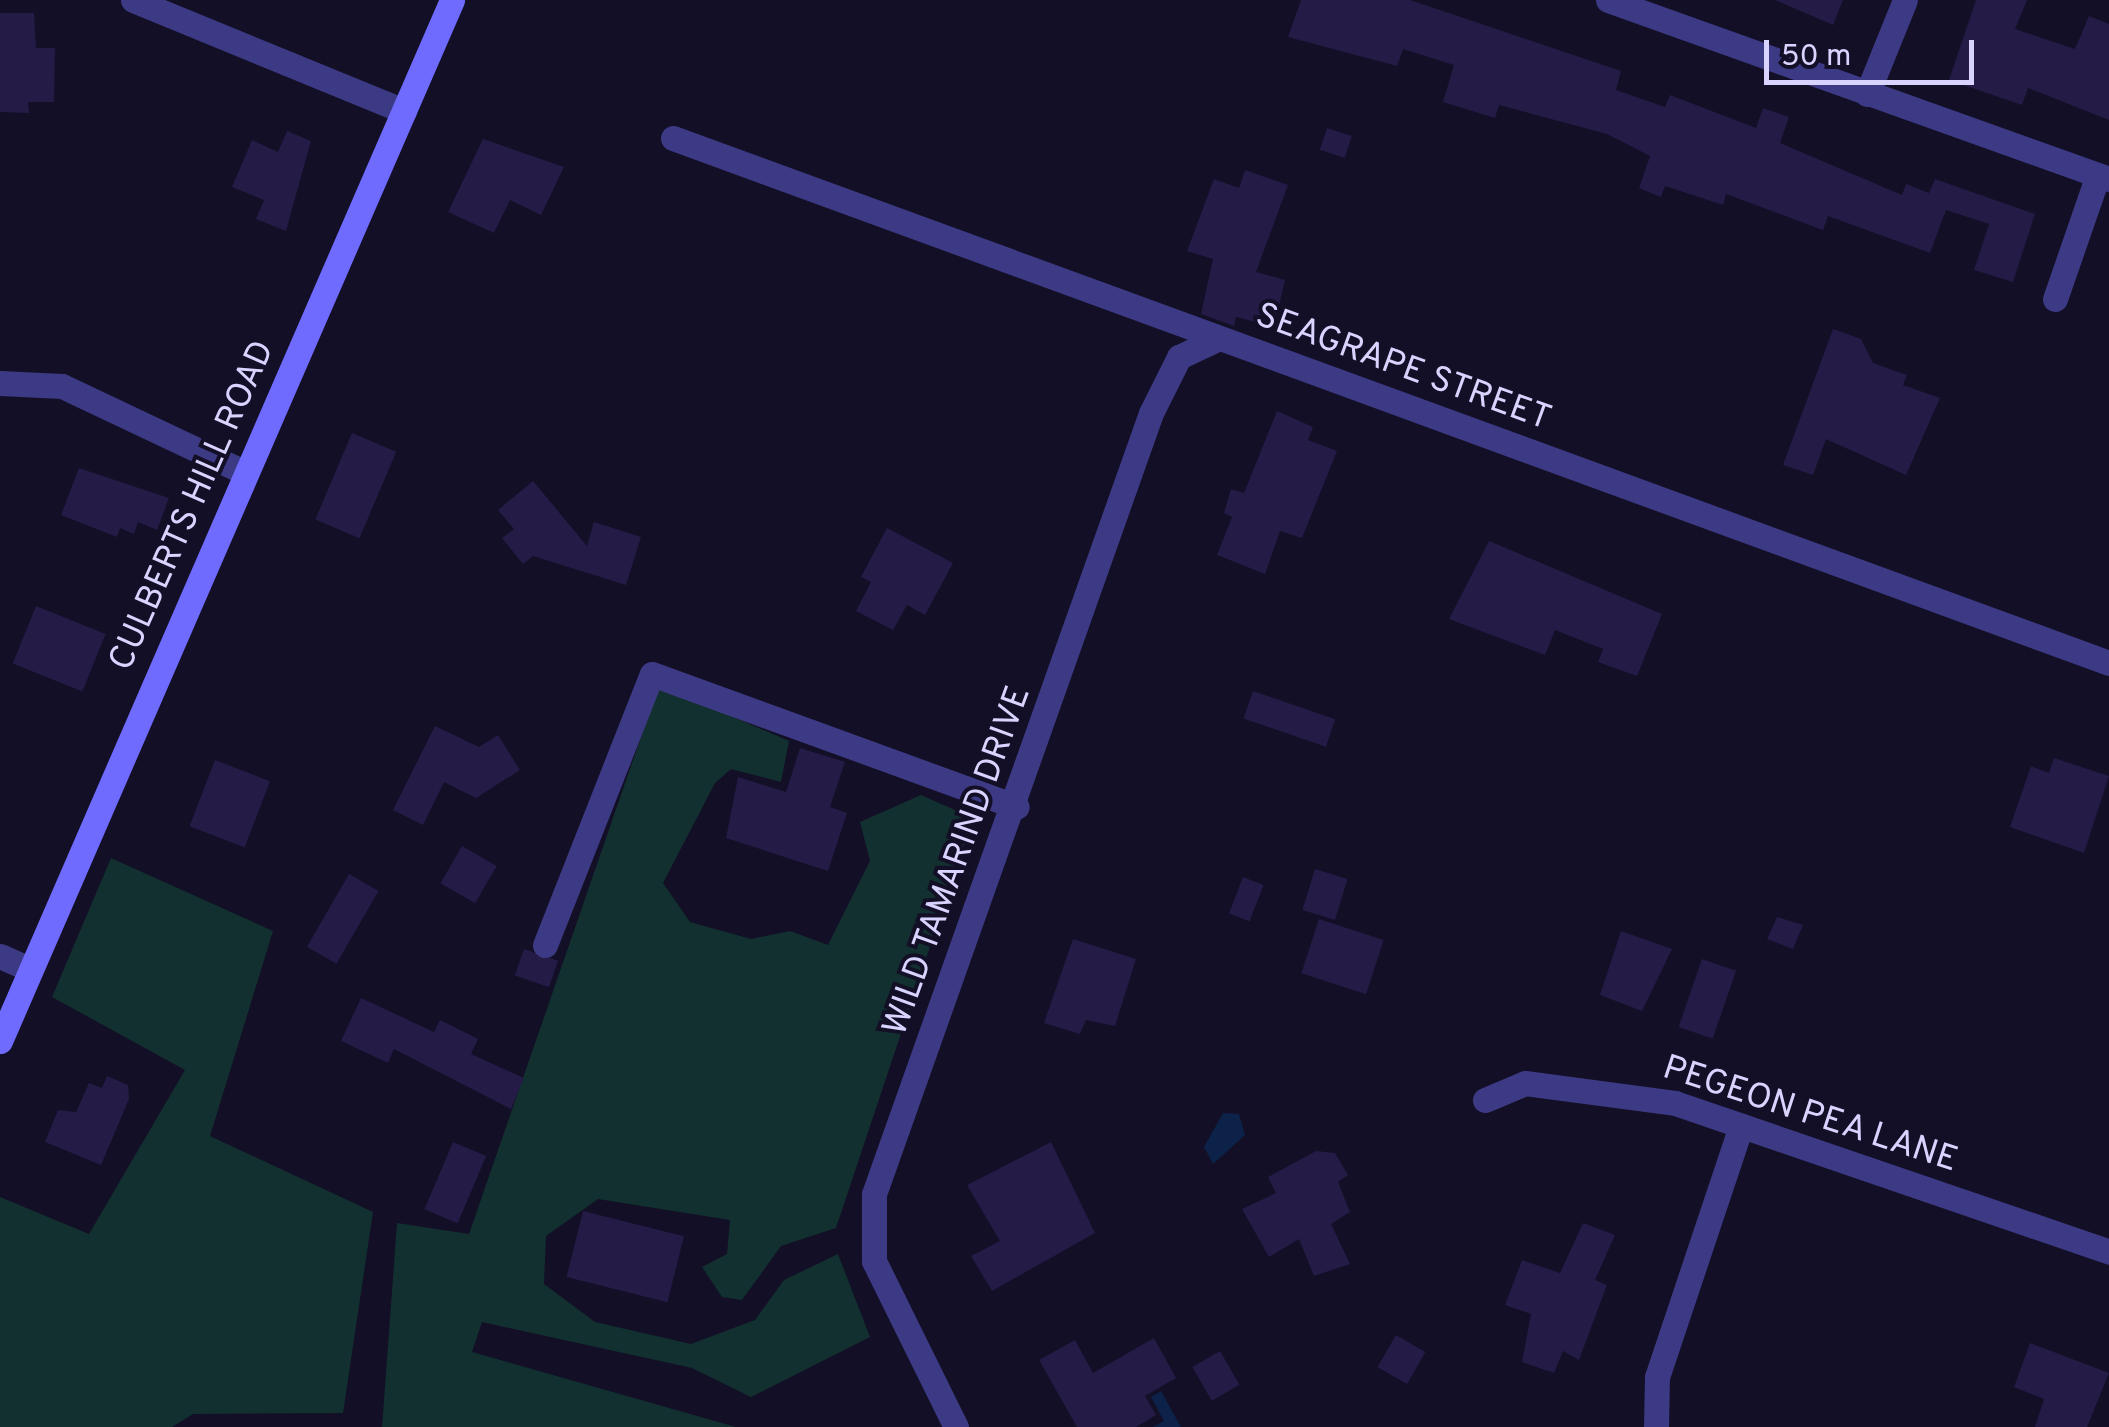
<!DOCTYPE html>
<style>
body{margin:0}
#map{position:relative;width:2109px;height:1427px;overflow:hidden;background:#130f26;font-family:Overpass,sans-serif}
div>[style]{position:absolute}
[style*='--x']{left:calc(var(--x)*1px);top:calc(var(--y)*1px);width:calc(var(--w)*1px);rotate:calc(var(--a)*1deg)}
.green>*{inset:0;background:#12302f}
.water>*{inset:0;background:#0c2248}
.building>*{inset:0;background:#241b47;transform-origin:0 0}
.street>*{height:25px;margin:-12.5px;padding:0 12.5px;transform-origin:12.5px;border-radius:12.5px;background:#3d3a85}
.secondary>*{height:25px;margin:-12.5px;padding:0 12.5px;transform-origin:12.5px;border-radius:12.5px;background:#6f6bff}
span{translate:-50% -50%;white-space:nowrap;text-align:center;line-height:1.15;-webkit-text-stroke:8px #130f26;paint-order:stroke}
.street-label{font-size:35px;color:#d9d4ff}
.scale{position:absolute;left:1764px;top:40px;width:210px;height:45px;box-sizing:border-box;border:5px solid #d9d4ff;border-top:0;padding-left:12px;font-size:30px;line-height:35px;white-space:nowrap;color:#d9d4ff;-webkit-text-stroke:8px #130f26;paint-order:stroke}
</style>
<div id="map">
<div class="green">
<div style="clip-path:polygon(659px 685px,789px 741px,781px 782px,731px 769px,715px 783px,663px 883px,690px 922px,751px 939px,790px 931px,828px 945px,870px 861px,860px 822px,921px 795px,973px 818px,836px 1228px,781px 1246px,742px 1300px,722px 1297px,702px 1267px,727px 1254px,730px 1220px,598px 1199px,546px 1236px,544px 1284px,595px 1322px,691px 1344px,755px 1320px,784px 1280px,838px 1254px,870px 1337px,751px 1397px,692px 1368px,482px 1322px,472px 1352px,736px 1427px,382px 1427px,397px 1223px,469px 1234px)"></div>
<div style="clip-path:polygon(111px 858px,273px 931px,210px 1136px,373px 1212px,343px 1413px,193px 1414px,172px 1427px,0 1427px,0 1197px,89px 1234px,185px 1070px,52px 997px)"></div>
</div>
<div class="water">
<div style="clip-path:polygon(1223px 1113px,1239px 1114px,1245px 1135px,1213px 1164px,1204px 1147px)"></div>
<div style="clip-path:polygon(1161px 1391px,1181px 1427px,1153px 1427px,1164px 1421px,1151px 1397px)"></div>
</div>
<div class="building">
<div style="clip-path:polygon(1301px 0,1410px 0,1621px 71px,1616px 90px,1665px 107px,1670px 95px,1756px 128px,1763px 108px,1789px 117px,1780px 143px,1902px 195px,1906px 184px,1929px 193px,1935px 179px,2035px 214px,2013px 282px,1974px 270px,1989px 224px,1946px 210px,1930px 253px,1828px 216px,1823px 230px,1726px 194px,1723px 205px,1665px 186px,1661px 197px,1639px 188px,1650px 156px,1607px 134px,1499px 105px,1495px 118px,1443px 102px,1454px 65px,1403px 49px,1397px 66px,1288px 37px)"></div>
<div style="clip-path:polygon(1775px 0,1843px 0,1833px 25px)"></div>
<div style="clip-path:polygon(1976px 0,2027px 0,2015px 29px,2075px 49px,2089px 16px,2109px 24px,2109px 120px,2028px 88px,2022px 105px,1949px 80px)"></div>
<div style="clip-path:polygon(0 13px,34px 13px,36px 48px,55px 48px,54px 102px,28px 102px,29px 113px,0 112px)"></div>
<div style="left:1327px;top:128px;width:26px;height:23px;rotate:18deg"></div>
<div style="clip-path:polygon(287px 131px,311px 141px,286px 231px,256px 219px,264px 200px,232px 187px,252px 140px,278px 152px)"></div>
<div style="clip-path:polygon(483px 139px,564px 167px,541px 215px,510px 200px,494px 233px,448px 212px)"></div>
<div style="clip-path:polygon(1245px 170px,1288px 185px,1256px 272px,1285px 280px,1277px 314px,1259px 323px,1236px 317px,1234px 326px,1201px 314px,1213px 259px,1187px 251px,1214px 179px,1239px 188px)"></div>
<div style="clip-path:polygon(1833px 329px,1861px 339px,1873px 363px,1907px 375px,1903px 385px,1940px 398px,1906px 475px,1826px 439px,1813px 475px,1783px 465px)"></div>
<div style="clip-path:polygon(1277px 411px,1313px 427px,1308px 440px,1337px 451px,1302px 538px,1280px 531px,1265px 574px,1217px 555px,1232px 517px,1224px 513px,1231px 489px,1244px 493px)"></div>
<div style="left:352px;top:433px;width:48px;height:94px;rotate:23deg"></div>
<div style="clip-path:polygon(79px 468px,169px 498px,157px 530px,138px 522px,134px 534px,120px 528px,117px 537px,61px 515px)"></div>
<div style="clip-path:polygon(533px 481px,587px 546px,594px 522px,641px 537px,626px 585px,533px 556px,523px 564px,502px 538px,514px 529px,498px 510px)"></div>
<div style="clip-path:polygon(887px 528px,953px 563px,925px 615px,907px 605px,893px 630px,856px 611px,871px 582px,861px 577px)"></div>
<div style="clip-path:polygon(1489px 541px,1662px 614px,1637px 676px,1598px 662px,1603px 649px,1555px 630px,1545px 655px,1449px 619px)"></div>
<div style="left:36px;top:606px;width:75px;height:62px;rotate:22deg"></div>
<div style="left:1253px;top:691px;width:87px;height:29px;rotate:19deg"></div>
<div style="clip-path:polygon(435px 726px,479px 747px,498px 735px,520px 770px,476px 798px,444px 782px,423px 825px,393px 810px)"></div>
<div style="clip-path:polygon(800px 748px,845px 762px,830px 807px,847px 813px,828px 871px,726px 838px,738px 777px,786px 792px)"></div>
<div style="clip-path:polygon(2054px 758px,2109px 776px,2084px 853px,2010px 827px,2031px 766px,2049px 773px)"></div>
<div style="left:215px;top:760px;width:59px;height:71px;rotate:21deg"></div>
<div style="left:462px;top:846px;width:40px;height:43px;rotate:30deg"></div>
<div style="left:1315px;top:869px;width:34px;height:43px;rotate:17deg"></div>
<div style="left:349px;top:874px;width:34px;height:84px;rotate:30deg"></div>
<div style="left:1243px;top:877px;width:22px;height:39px;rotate:21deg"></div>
<div style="clip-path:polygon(1777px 917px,1803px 925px,1793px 949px,1767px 939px)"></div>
<div style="left:1319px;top:919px;width:68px;height:57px;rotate:18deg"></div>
<div style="clip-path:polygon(1621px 931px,1672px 949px,1642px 1011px,1600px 995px)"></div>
<div style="clip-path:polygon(1073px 939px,1136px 959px,1115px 1026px,1086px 1020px,1080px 1034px,1044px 1023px)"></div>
<div style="left:524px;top:949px;width:36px;height:28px;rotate:19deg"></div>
<div style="left:1702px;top:959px;width:36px;height:72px;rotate:19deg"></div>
<div style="clip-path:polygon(361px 998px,434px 1032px,440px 1020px,478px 1039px,471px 1054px,524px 1078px,511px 1109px,394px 1049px,388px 1063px,341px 1041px)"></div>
<div style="clip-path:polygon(107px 1076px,128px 1085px,129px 1099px,101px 1165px,45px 1142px,58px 1110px,76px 1112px,89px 1083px,102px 1088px)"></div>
<div style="left:453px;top:1142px;width:36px;height:73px;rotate:23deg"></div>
<div style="clip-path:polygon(1051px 1142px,1095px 1233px,992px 1291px,971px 1256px,1000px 1241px,967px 1185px)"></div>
<div style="clip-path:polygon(1316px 1151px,1335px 1153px,1348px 1175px,1338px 1182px,1350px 1212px,1331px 1224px,1350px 1264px,1314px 1276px,1299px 1239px,1269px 1257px,1242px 1209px,1276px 1193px,1268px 1177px)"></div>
<div style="left:583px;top:1211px;width:104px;height:68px;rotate:14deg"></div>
<div style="clip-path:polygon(1583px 1223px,1615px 1235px,1595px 1280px,1607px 1285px,1579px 1360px,1563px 1351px,1554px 1373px,1522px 1362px,1531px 1314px,1505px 1305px,1522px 1260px,1560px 1273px)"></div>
<div style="left:1396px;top:1335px;width:34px;height:37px;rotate:30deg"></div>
<div style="clip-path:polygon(1154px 1338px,1176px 1378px,1145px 1396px,1156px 1415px,1136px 1427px,1077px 1427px,1039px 1360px,1075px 1340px,1093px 1373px)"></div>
<div style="clip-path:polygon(2030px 1343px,2109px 1373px,2087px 1427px,2035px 1427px,2044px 1399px,2014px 1387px)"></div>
<div style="left:1220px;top:1351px;width:39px;height:32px;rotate:60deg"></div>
</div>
<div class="street">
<div style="--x:133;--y:0;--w:293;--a:22.3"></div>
<div style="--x:1608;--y:0;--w:532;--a:19.66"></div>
<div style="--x:1867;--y:94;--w:101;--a:-68"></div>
<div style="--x:673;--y:138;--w:1529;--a:20.08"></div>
<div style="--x:2055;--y:299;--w:131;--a:-70.9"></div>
<div style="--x:0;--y:383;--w:62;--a:2.8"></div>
<div style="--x:62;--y:386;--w:204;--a:25.3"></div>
<div style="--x:545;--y:945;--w:291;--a:-68.5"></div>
<div style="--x:652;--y:674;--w:388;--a:20"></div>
<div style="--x:0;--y:956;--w:32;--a:24"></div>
<div style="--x:1485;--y:1100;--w:43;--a:-23"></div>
<div style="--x:1525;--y:1083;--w:151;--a:7.6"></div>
<div style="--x:1675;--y:1103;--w:459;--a:18.9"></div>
<div style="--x:956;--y:1427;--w:185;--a:-116.3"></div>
<div style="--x:874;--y:1261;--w:67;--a:-90"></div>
<div style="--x:874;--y:1194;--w:829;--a:-70.47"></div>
<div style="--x:1151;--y:413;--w:63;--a:-63.4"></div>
<div style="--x:1179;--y:357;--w:44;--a:-25.4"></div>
<div style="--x:1656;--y:1427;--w:50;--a:-88.9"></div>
<div style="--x:1657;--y:1377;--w:265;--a:-71.5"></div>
</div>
<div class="secondary">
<div style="--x:0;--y:1041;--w:1135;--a:-66.53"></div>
</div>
<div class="street-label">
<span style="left:1403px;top:368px;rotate:20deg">SEAGRAPE STREET</span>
<span style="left:193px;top:506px;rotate:-66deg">CULBERTS HILL ROAD</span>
<span style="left:958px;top:861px;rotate:-70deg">WILD TAMARIND DRIVE</span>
<span style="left:1810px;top:1115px;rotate:18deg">PEGEON PEA LANE</span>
</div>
<div class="scale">50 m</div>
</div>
